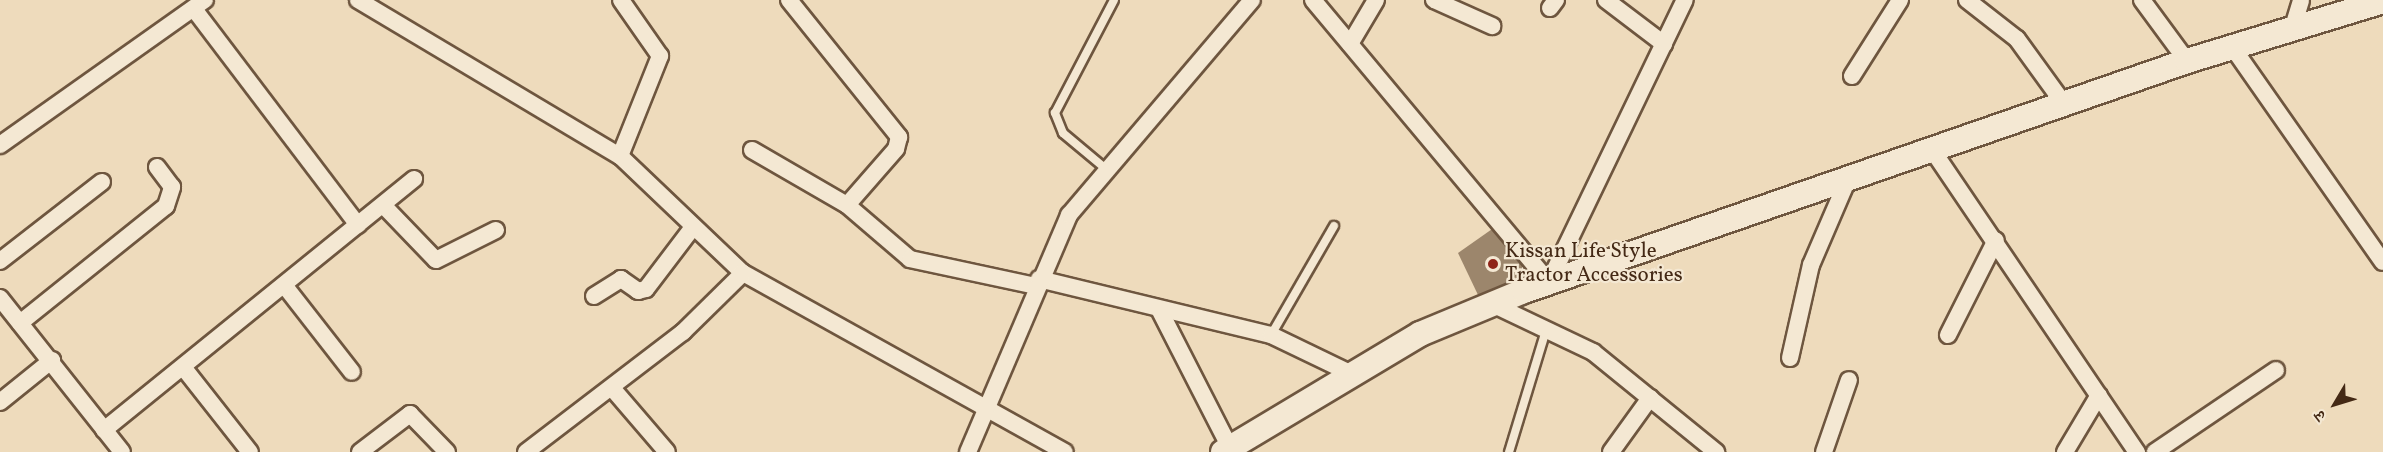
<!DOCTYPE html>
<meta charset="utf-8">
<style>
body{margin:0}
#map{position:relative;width:2383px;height:452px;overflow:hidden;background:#eedbbc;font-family:Vollkorn,"Noto Serif Devanagari",serif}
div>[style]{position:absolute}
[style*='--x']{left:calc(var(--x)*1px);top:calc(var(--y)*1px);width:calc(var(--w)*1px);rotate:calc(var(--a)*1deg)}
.building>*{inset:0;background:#9c866c}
.roads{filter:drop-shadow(2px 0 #6e563f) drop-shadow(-2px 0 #6e563f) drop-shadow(0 2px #6e563f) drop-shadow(0 -2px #6e563f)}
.service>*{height:8px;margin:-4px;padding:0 4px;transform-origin:4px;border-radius:4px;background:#f4e8d3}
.minor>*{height:16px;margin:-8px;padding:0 8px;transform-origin:8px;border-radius:8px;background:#f4e8d3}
.secondary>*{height:24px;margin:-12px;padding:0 12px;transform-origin:12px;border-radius:12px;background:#f4e8d3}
.dots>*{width:16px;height:16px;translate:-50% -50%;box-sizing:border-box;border:3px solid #f4e8d3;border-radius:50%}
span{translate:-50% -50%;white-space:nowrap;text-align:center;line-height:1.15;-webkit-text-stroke:4.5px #f4e8d3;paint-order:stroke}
.poi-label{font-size:21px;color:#442915}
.left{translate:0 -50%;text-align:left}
.north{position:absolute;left:2305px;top:374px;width:60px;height:60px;-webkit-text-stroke:4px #f4e8d3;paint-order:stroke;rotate:232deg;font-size:16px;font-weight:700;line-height:24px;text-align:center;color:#442915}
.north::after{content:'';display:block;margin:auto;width:21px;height:27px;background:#442915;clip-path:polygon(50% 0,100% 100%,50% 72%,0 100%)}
</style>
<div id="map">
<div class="building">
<div style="clip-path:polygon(1495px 227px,1530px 275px,1479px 297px,1458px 253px)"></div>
</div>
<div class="roads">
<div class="service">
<div style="--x:1106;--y:169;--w:56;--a:-140.1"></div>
<div style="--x:1063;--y:133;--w:22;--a:-112"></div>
<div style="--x:1055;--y:113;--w:127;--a:-62.4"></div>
<div style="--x:1271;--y:335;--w:126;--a:-60"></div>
<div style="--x:1509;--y:452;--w:131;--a:-73.1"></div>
</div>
<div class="minor">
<div style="--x:358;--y:0;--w:305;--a:30.8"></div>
<div style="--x:620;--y:156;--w:170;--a:43.6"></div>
<div style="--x:743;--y:273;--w:368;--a:29.1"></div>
<div style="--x:789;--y:0;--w:176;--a:51.2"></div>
<div style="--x:899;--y:137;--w:12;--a:104"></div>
<div style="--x:896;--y:149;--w:74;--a:131.2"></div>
<div style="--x:1313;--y:0;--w:368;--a:50.1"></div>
<div style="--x:1549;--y:282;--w:313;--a:-64.3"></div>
<div style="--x:1434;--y:0;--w:64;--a:24.1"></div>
<div style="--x:1606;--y:0;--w:73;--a:37.2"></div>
<div style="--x:1967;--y:0;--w:63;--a:38"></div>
<div style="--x:2017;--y:39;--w:80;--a:54.1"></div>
<div style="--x:2142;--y:0;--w:76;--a:53.6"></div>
<div style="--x:1550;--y:8;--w:10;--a:-53"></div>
<div style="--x:194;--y:9;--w:271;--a:52.8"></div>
<div style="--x:2292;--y:30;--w:31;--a:-73"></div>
<div style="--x:1350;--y:44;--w:51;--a:-59.4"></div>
<div style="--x:2233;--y:48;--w:261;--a:55"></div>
<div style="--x:1852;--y:76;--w:90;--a:-57.7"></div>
<div style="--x:0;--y:145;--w:251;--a:-35.3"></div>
<div style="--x:752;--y:150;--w:110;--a:30.1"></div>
<div style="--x:847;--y:205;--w:83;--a:40.6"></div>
<div style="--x:910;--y:259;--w:129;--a:12.1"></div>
<div style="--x:1933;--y:151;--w:364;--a:55.9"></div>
<div style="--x:620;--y:156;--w:108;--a:-68.2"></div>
<div style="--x:660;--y:56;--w:68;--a:-124.9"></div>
<div style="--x:383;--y:205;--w:76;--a:46.1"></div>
<div style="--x:436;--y:260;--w:67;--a:-26.6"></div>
<div style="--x:0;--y:261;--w:129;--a:-37.8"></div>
<div style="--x:1039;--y:279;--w:239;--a:13.6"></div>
<div style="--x:1271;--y:335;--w:88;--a:25.7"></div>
<div style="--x:284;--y:285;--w:110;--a:52"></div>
<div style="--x:594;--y:296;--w:32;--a:-32"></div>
<div style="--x:621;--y:279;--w:21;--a:35"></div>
<div style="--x:638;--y:291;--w:8;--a:-14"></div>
<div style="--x:646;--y:289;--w:78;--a:-52.8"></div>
<div style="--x:0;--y:298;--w:196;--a:51.6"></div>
<div style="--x:1492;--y:304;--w:112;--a:25.4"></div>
<div style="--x:1593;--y:352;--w:159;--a:39.1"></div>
<div style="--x:1159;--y:309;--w:156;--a:62.9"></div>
<div style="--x:20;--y:323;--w:187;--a:-38.7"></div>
<div style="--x:166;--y:206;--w:20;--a:-72"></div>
<div style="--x:172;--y:187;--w:25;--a:-127"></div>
<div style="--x:1948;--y:335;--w:106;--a:-63.2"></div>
<div style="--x:1790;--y:358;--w:95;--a:-77.3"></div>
<div style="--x:1811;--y:265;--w:94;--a:-66.7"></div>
<div style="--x:183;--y:367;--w:108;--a:51.8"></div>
<div style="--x:612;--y:388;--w:84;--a:49.3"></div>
<div style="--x:0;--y:402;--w:67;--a:-38.9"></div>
<div style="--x:104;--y:430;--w:399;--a:-39"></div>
<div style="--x:360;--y:452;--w:63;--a:-37.2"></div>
<div style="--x:410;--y:414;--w:53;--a:45.8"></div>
<div style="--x:526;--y:452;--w:198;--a:-37.4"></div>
<div style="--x:683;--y:332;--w:84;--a:-44.5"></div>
<div style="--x:968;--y:452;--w:258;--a:-66.9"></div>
<div style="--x:1069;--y:215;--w:282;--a:-49.6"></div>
<div style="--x:1611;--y:452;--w:67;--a:-54.2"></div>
<div style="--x:1824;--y:452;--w:76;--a:-70.9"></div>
<div style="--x:2065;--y:452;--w:66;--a:-59.2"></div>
<div style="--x:2155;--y:452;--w:146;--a:-34.1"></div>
</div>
<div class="secondary">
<div style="--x:1223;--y:452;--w:230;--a:-30.9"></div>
<div style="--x:1420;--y:334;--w:113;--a:-22.5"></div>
<div style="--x:1524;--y:291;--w:702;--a:-19.13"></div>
<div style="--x:2187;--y:61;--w:205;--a:-17"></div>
</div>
</div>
<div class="dots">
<div style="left:1493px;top:264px;background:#8f2418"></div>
</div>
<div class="poi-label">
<span class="left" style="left:1505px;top:264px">Kissan Life Style<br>Tractor Accessories</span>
</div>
<div class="north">उ</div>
</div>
